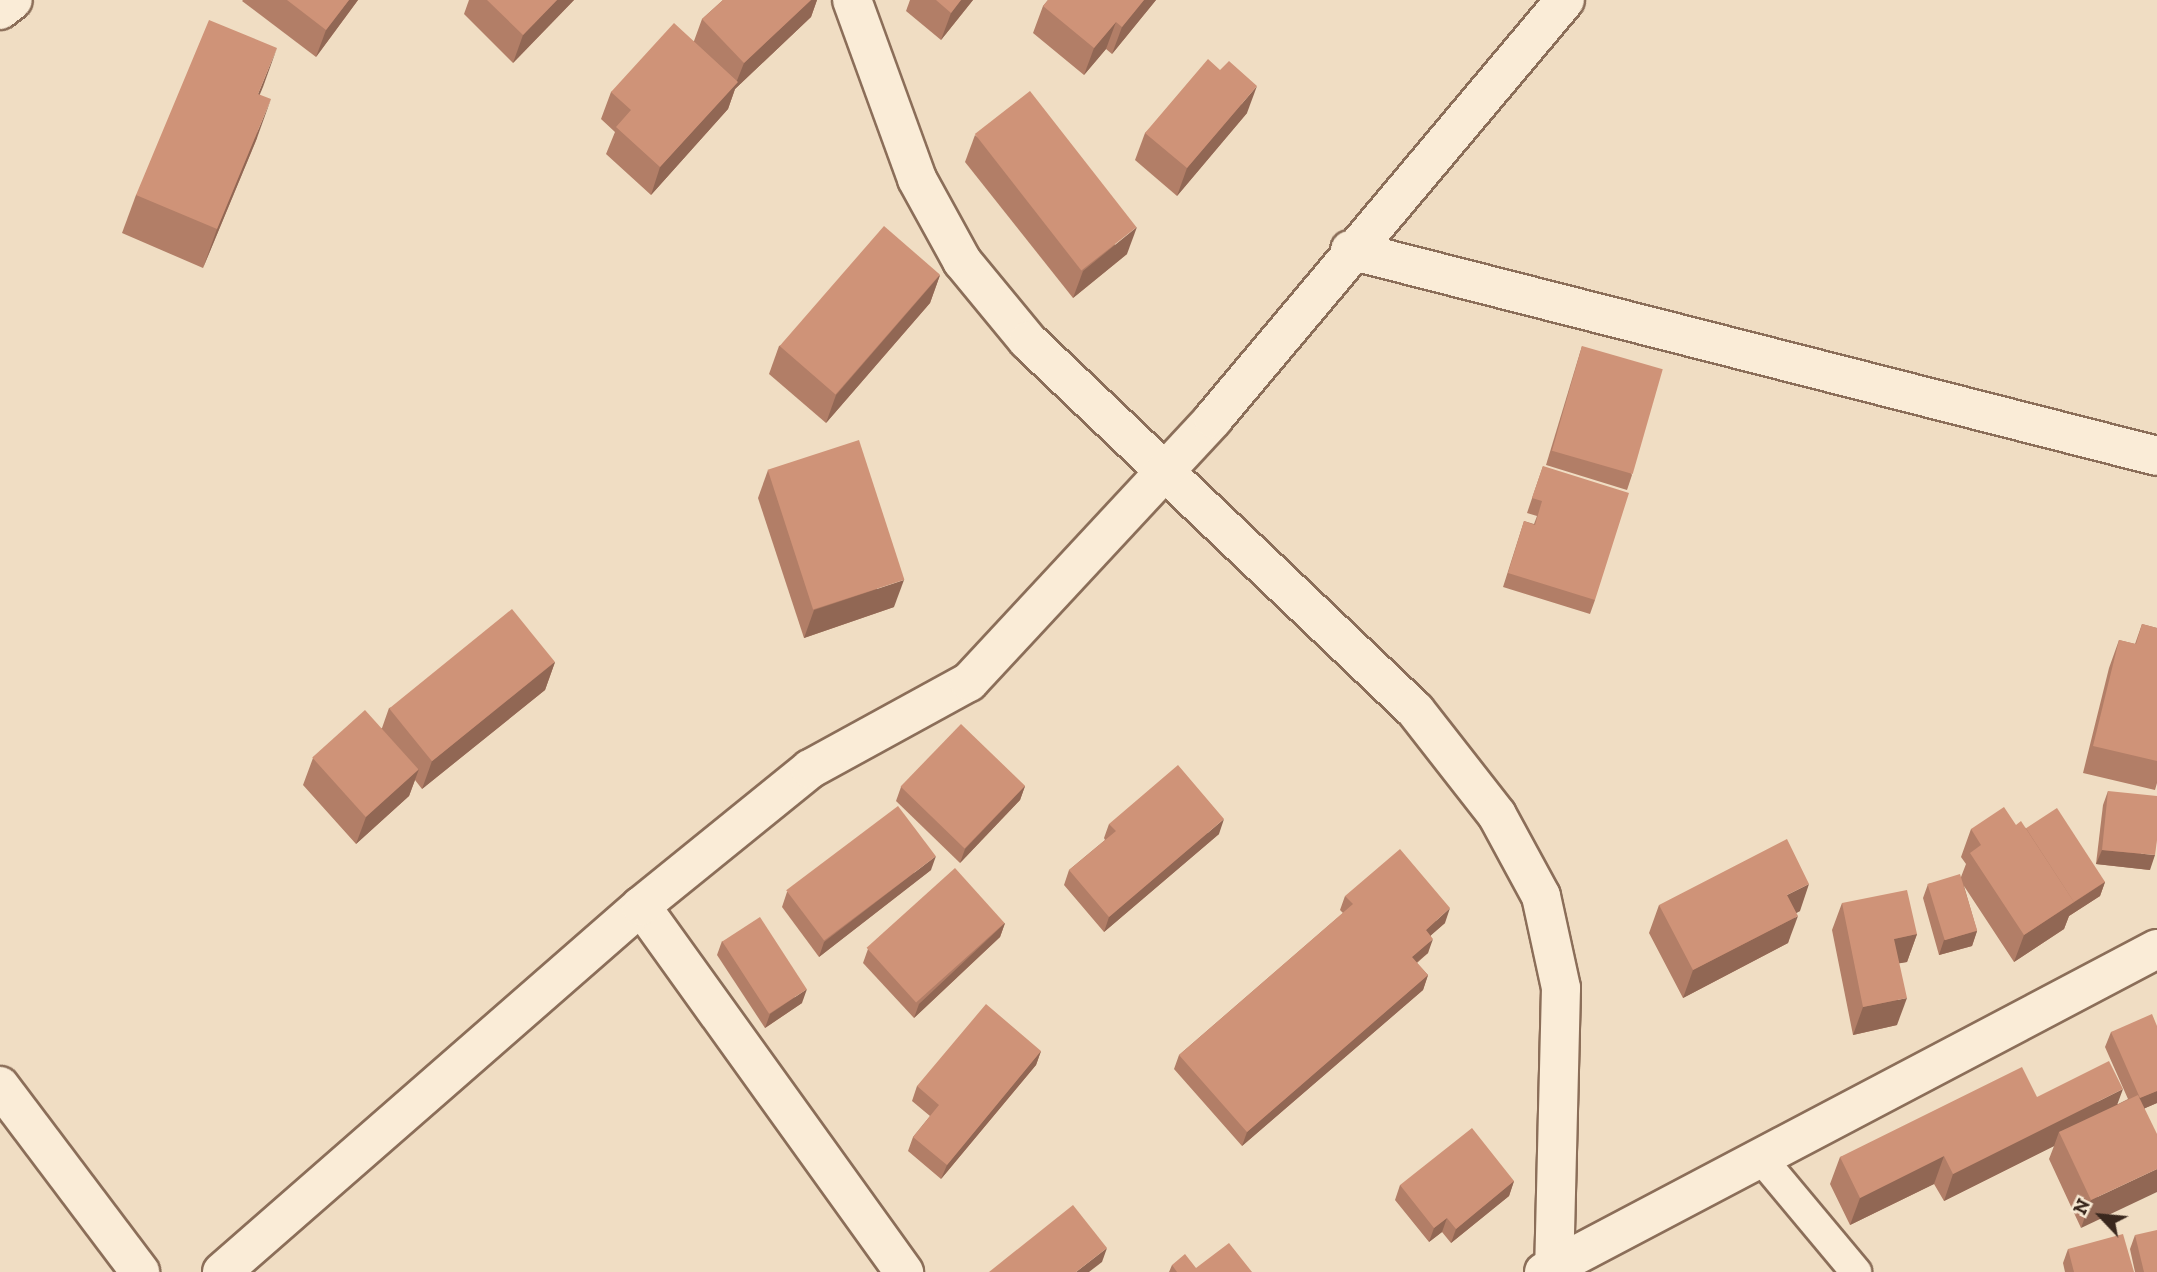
<!DOCTYPE html>
<style>
body{margin:0}
#map{position:relative;width:2157px;height:1272px;overflow:hidden;background:#f0ddc3;font-family:"Zilla Slab",serif}
div>[style]{position:absolute}
[style*='--x']{left:calc(var(--x)*1px);top:calc(var(--y)*1px);width:calc(var(--w)*1px);rotate:calc(var(--a)*1deg)}
.roads{filter:drop-shadow(2px 0 #8b6e59) drop-shadow(-2px 0 #8b6e59) drop-shadow(0 2px #8b6e59) drop-shadow(0 -2px #8b6e59)}
.service>*{height:30px;margin:-15px;padding:0 15px;transform-origin:15px;border-radius:15px;background:#faecd7}
.minor>*{height:38px;margin:-19px;padding:0 19px;transform-origin:19px;border-radius:19px;background:#faecd7}
.tertiary>*{height:38px;margin:-19px;padding:0 19px;transform-origin:19px;border-radius:19px;background:#faecd7}
.wall>*{inset:0;background:#b27e67}
.shaded-wall>*{inset:0;background:#916754}
.building>*{inset:0;background:#cf9378;transform-origin:0 0}
span{translate:-50% -50%;white-space:nowrap;text-align:center;line-height:1.15;-webkit-text-stroke:5px #f7e9d3;paint-order:stroke}
.north{position:absolute;left:2066px;top:1181px;width:70px;height:70px;-webkit-text-stroke:5px #f7e9d3;paint-order:stroke;rotate:296deg;font-size:19px;font-weight:700;line-height:28px;text-align:center;color:#3a281e}
.north::after{content:'';display:block;margin:auto;width:24px;height:32px;background:#3a281e;clip-path:polygon(50% 0,100% 100%,50% 72%,0 100%)}
</style>
<div id="map">
<div class="roads">
<div class="service">
<div style="--x:1760;--y:1157;--w:150;--a:50.1"></div>
</div>
<div class="minor">
<div style="--x:852;--y:0;--w:190;--a:70"></div>
<div style="--x:917;--y:179;--w:94;--a:61.2"></div>
<div style="--x:962;--y:261;--w:104;--a:50.5"></div>
<div style="--x:1028;--y:341;--w:535;--a:43.64"></div>
<div style="--x:1415;--y:710;--w:133;--a:52"></div>
<div style="--x:1497;--y:815;--w:92;--a:61.5"></div>
<div style="--x:1541;--y:896;--w:94;--a:77.7"></div>
<div style="--x:1561;--y:988;--w:284;--a:91.4"></div>
<div style="--x:1350;--y:250;--w:833;--a:14.32"></div>
<div style="--x:641;--y:906;--w:451;--a:54.3"></div>
<div style="--x:0;--y:1086;--w:233;--a:53"></div>
<div style="--x:222;--y:1272;--w:556;--a:-41.14"></div>
<div style="--x:641;--y:906;--w:218;--a:-39"></div>
<div style="--x:810;--y:769;--w:181;--a:-28.7"></div>
<div style="--x:969;--y:682;--w:359;--a:-47.1"></div>
<div style="--x:1213;--y:419;--w:547;--a:-49.97"></div>
</div>
<div class="tertiary">
<div style="--x:0;--y:10;--w:16;--a:-38"></div>
<div style="--x:1544;--y:1272;--w:693;--a:-27.79"></div>
</div>
</div>
<div class="wall">
<div style="clip-path:polygon(243px 0,358px 0,316px 57px,242px 1px)"></div>
<div style="clip-path:polygon(469px 0,574px 0,513px 63px,464px 14px)"></div>
<div style="clip-path:polygon(723px 0,817px 0,811px 17px,735px 89px,728px 109px,651px 195px,606px 154px,615px 132px,601px 119px,611px 92px,694px 41px,702px 19px)"></div>
<div style="clip-path:polygon(910px 0,973px 0,941px 40px,906px 11px)"></div>
<div style="clip-path:polygon(1048px 0,1156px 0,1112px 54px,1106px 49px,1084px 75px,1033px 33px,1043px 6px)"></div>
<div style="clip-path:polygon(1220px 70px,1247px 113px,1177px 196px,1135px 160px,1145px 133px)"></div>
<div style="clip-path:polygon(260px 94px,257px 138px,203px 268px,122px 233px,136px 195px)"></div>
<div style="clip-path:polygon(975px 135px,1127px 254px,1073px 298px,965px 162px)"></div>
<div style="clip-path:polygon(940px 275px,930px 303px,826px 423px,769px 374px,779px 346px)"></div>
<div style="clip-path:polygon(1582px 346px,1632px 475px,1627px 490px,1546px 465px)"></div>
<div style="clip-path:polygon(1543px 466px,1595px 600px,1590px 614px,1503px 587px,1524px 521px,1534px 524px,1537px 516px,1527px 513px)"></div>
<div style="clip-path:polygon(768px 470px,894px 607px,804px 638px,758px 498px)"></div>
<div style="clip-path:polygon(2142px 624px,2157px 628px,2157px 783px,2155px 790px,2083px 773px,2109px 668px,2119px 640px,2135px 644px)"></div>
<div style="clip-path:polygon(555px 662px,545px 690px,422px 789px,415px 780px,409px 796px,356px 844px,303px 785px,313px 758px,382px 728px,389px 708px)"></div>
<div style="clip-path:polygon(1025px 786px,1020px 800px,960px 863px,896px 801px,901px 787px)"></div>
<div style="clip-path:polygon(2108px 791px,2150px 870px,2096px 864px,2103px 805px)"></div>
<div style="clip-path:polygon(1109px 824px,1219px 834px,1104px 932px,1064px 885px,1069px 870px,1105px 840px,1104px 838px)"></div>
<div style="clip-path:polygon(2016px 825px,2026px 828px,2105px 882px,2100px 896px,2069px 916px,2064px 929px,2014px 962px,1964px 886px,1977px 931px,1972px 946px,1939px 955px,1923px 898px,1928px 884px,1961px 877px,1966px 864px,1961px 857px,1971px 829px)"></div>
<div style="clip-path:polygon(931px 870px,819px 957px,782px 907px,787px 892px)"></div>
<div style="clip-path:polygon(1345px 896px,1445px 923px,1431px 935px,1428px 953px,1417px 963px,1428px 975px,1423px 990px,1242px 1146px,1174px 1069px,1179px 1055px,1343px 913px,1340px 910px)"></div>
<div style="clip-path:polygon(1842px 903px,1917px 934px,1907px 962px,1899px 963px,1897px 1025px,1853px 1035px,1832px 930px)"></div>
<div style="clip-path:polygon(1659px 905px,1800px 911px,1796px 913px,1788px 943px,1683px 998px,1649px 933px)"></div>
<div style="clip-path:polygon(1005px 923px,1000px 937px,914px 1018px,863px 963px,868px 949px)"></div>
<div style="clip-path:polygon(722px 941px,802px 1003px,765px 1028px,717px 955px)"></div>
<div style="clip-path:polygon(2157px 1026px,2157px 1103px,2145px 1108px,2081px 1228px,2049px 1159px,2054px 1146px,1944px 1201px,1934px 1184px,1850px 1225px,1830px 1184px,1840px 1157px,2037px 1097px,2118px 1104px,2128px 1099px,2105px 1047px,2111px 1032px)"></div>
<div style="clip-path:polygon(1041px 1051px,1036px 1065px,941px 1179px,908px 1151px,913px 1137px,930px 1116px,912px 1101px,917px 1086px)"></div>
<div style="clip-path:polygon(1514px 1181px,1509px 1196px,1451px 1243px,1442px 1232px,1429px 1242px,1395px 1200px,1400px 1185px)"></div>
<div style="clip-path:polygon(2135px 1235px,2157px 1272px,2135px 1272px,2130px 1249px)"></div>
<div style="clip-path:polygon(2068px 1249px,2134px 1272px,2065px 1272px,2063px 1263px)"></div>
<div style="clip-path:polygon(1172px 1265px,1196px 1268px,1252px 1272px,1169px 1272px)"></div>
</div>
<div class="shaded-wall">
<div style="clip-path:polygon(349px 0,358px 0,316px 57px,326px 30px)"></div>
<div style="clip-path:polygon(557px 0,574px 0,513px 63px,523px 35px)"></div>
<div style="clip-path:polygon(811px 0,817px 0,811px 17px,735px 89px,728px 109px,651px 195px,660px 167px,736px 83px,744px 63px)"></div>
<div style="clip-path:polygon(961px 0,973px 0,941px 40px,951px 13px)"></div>
<div style="clip-path:polygon(1144px 0,1156px 0,1112px 54px,1122px 27px)"></div>
<div style="clip-path:polygon(1116px 22px,1106px 49px,1084px 75px,1094px 48px)"></div>
<div style="clip-path:polygon(277px 48px,263px 87px,244px 132px,258px 94px)"></div>
<div style="clip-path:polygon(1257px 86px,1247px 113px,1177px 196px,1187px 168px)"></div>
<div style="clip-path:polygon(271px 99px,257px 138px,203px 268px,217px 229px)"></div>
<div style="clip-path:polygon(1137px 227px,1127px 254px,1073px 298px,1083px 271px)"></div>
<div style="clip-path:polygon(940px 275px,930px 303px,826px 423px,836px 395px)"></div>
<div style="clip-path:polygon(904px 580px,894px 607px,804px 638px,814px 610px)"></div>
<div style="clip-path:polygon(555px 662px,545px 690px,422px 789px,432px 761px)"></div>
<div style="clip-path:polygon(419px 769px,409px 796px,356px 844px,366px 817px)"></div>
<div style="clip-path:polygon(1025px 786px,1020px 800px,960px 863px,965px 849px)"></div>
<div style="clip-path:polygon(1224px 819px,1219px 834px,1104px 932px,1109px 917px)"></div>
<div style="clip-path:polygon(2102px 850px,2155px 855px,2150px 870px,2096px 864px)"></div>
<div style="clip-path:polygon(936px 856px,931px 870px,819px 957px,824px 942px)"></div>
<div style="clip-path:polygon(2105px 882px,2100px 896px,2069px 916px,2064px 929px,2014px 962px,2024px 935px)"></div>
<div style="clip-path:polygon(1809px 884px,1800px 911px,1777px 923px,1787px 895px)"></div>
<div style="clip-path:polygon(1450px 908px,1445px 923px,1421px 944px,1426px 930px)"></div>
<div style="clip-path:polygon(1798px 916px,1788px 943px,1683px 998px,1693px 970px)"></div>
<div style="clip-path:polygon(1005px 923px,1000px 937px,914px 1018px,919px 1004px)"></div>
<div style="clip-path:polygon(1977px 931px,1972px 946px,1939px 955px,1944px 940px)"></div>
<div style="clip-path:polygon(1917px 934px,1907px 962px,1884px 966px,1894px 939px)"></div>
<div style="clip-path:polygon(1433px 939px,1428px 953px,1406px 971px,1412px 957px)"></div>
<div style="clip-path:polygon(1428px 975px,1423px 990px,1242px 1146px,1247px 1132px)"></div>
<div style="clip-path:polygon(807px 989px,802px 1003px,765px 1028px,770px 1014px)"></div>
<div style="clip-path:polygon(1907px 998px,1897px 1025px,1853px 1035px,1863px 1007px)"></div>
<div style="clip-path:polygon(1041px 1051px,1036px 1065px,941px 1179px,947px 1165px)"></div>
<div style="clip-path:polygon(2123px 1089px,2113px 1116px,2059px 1132px,2054px 1146px,1944px 1201px,1953px 1174px)"></div>
<div style="clip-path:polygon(2157px 1091px,2157px 1103px,2134px 1113px,2139px 1098px)"></div>
<div style="clip-path:polygon(1944px 1156px,1934px 1184px,1850px 1225px,1860px 1198px)"></div>
<div style="clip-path:polygon(2157px 1169px,2157px 1192px,2081px 1228px,2091px 1200px)"></div>
<div style="clip-path:polygon(1514px 1181px,1509px 1196px,1451px 1243px,1456px 1229px)"></div>
<div style="clip-path:polygon(1447px 1218px,1442px 1232px,1429px 1242px,1434px 1228px)"></div>
<div style="clip-path:polygon(1107px 1248px,1102px 1262px,1089px 1272px,1076px 1272px)"></div>
</div>
<div class="building">
<div style="clip-path:polygon(287px 0,349px 0,326px 30px)"></div>
<div style="clip-path:polygon(487px 0,557px 0,523px 35px)"></div>
<div style="clip-path:polygon(723px 0,811px 0,744px 63px,702px 19px)"></div>
<div style="clip-path:polygon(936px 0,961px 0,951px 13px)"></div>
<div style="clip-path:polygon(1048px 0,1144px 0,1122px 27px,1116px 22px,1094px 48px,1043px 6px)"></div>
<div style="clip-path:polygon(209px 20px,277px 48px,258px 94px,271px 99px,217px 229px,136px 195px)"></div>
<div style="clip-path:polygon(674px 23px,738px 82px,660px 167px,616px 127px,631px 110px,611px 92px)"></div>
<div style="clip-path:polygon(1208px 59px,1220px 70px,1229px 61px,1257px 86px,1187px 168px,1145px 133px)"></div>
<div style="left:1030px;top:91px;width:173px;height:70px;rotate:52deg"></div>
<div style="left:884px;top:226px;width:74px;height:159px;rotate:41deg"></div>
<div style="left:1582px;top:346px;width:84px;height:109px;rotate:16deg"></div>
<div style="left:859px;top:440px;width:147px;height:96px;rotate:72deg"></div>
<div style="clip-path:polygon(1543px 466px,1629px 493px,1595px 600px,1508px 573px,1524px 521px,1535px 525px,1542px 501px,1532px 498px)"></div>
<div style="left:512px;top:609px;width:68px;height:158px;rotate:51deg"></div>
<div style="clip-path:polygon(2142px 624px,2157px 628px,2157px 761px,2093px 746px,2119px 640px,2136px 644px)"></div>
<div style="left:365px;top:710px;width:80px;height:71px;rotate:48deg"></div>
<div style="left:961px;top:724px;width:89px;height:87px;rotate:44deg"></div>
<div style="clip-path:polygon(1178px 765px,1224px 819px,1109px 917px,1069px 870px,1116px 831px,1109px 824px)"></div>
<div style="clip-path:polygon(2108px 791px,2157px 796px,2157px 840px,2155px 855px,2102px 850px)"></div>
<div style="left:898px;top:806px;width:63px;height:140px;rotate:53deg"></div>
<div style="clip-path:polygon(2004px 807px,2016px 825px,2021px 821px,2074px 902px,2024px 935px,1970px 853px,1981px 845px,1971px 829px)"></div>
<div style="left:2057px;top:808px;width:88px;height:37px;rotate:57deg"></div>
<div style="clip-path:polygon(1787px 839px,1809px 884px,1787px 895px,1798px 916px,1693px 970px,1659px 905px)"></div>
<div style="clip-path:polygon(1400px 849px,1450px 908px,1426px 930px,1433px 939px,1412px 957px,1428px 975px,1247px 1132px,1179px 1055px,1353px 904px,1345px 896px)"></div>
<div style="left:955px;top:868px;width:74px;height:119px;rotate:48deg"></div>
<div style="left:1960px;top:874px;width:59px;height:34px;rotate:73deg"></div>
<div style="clip-path:polygon(1907px 890px,1917px 934px,1894px 939px,1907px 998px,1863px 1007px,1842px 903px)"></div>
<div style="left:760px;top:917px;width:86px;height:45px;rotate:57deg"></div>
<div style="clip-path:polygon(986px 1004px,1041px 1051px,947px 1165px,913px 1137px,939px 1105px,917px 1086px)"></div>
<div style="clip-path:polygon(2152px 1014px,2157px 1026px,2157px 1091px,2140px 1098px,2111px 1032px)"></div>
<div style="clip-path:polygon(2109px 1061px,2123px 1089px,1953px 1174px,1944px 1156px,1860px 1198px,1840px 1157px,2022px 1067px,2037px 1097px)"></div>
<div style="clip-path:polygon(2138px 1095px,2157px 1134px,2157px 1169px,2091px 1200px,2059px 1132px)"></div>
<div style="clip-path:polygon(1472px 1128px,1514px 1181px,1456px 1229px,1447px 1218px,1434px 1228px,1400px 1185px)"></div>
<div style="clip-path:polygon(1073px 1205px,1107px 1248px,1076px 1272px,989px 1272px)"></div>
<div style="clip-path:polygon(2157px 1230px,2157px 1272px,2144px 1272px,2135px 1235px)"></div>
<div style="clip-path:polygon(2123px 1234px,2134px 1272px,2074px 1272px,2068px 1249px)"></div>
<div style="clip-path:polygon(1229px 1243px,1252px 1272px,1177px 1272px,1172px 1265px,1185px 1254px,1196px 1268px)"></div>
</div>
<div class="north">N</div>
</div>
